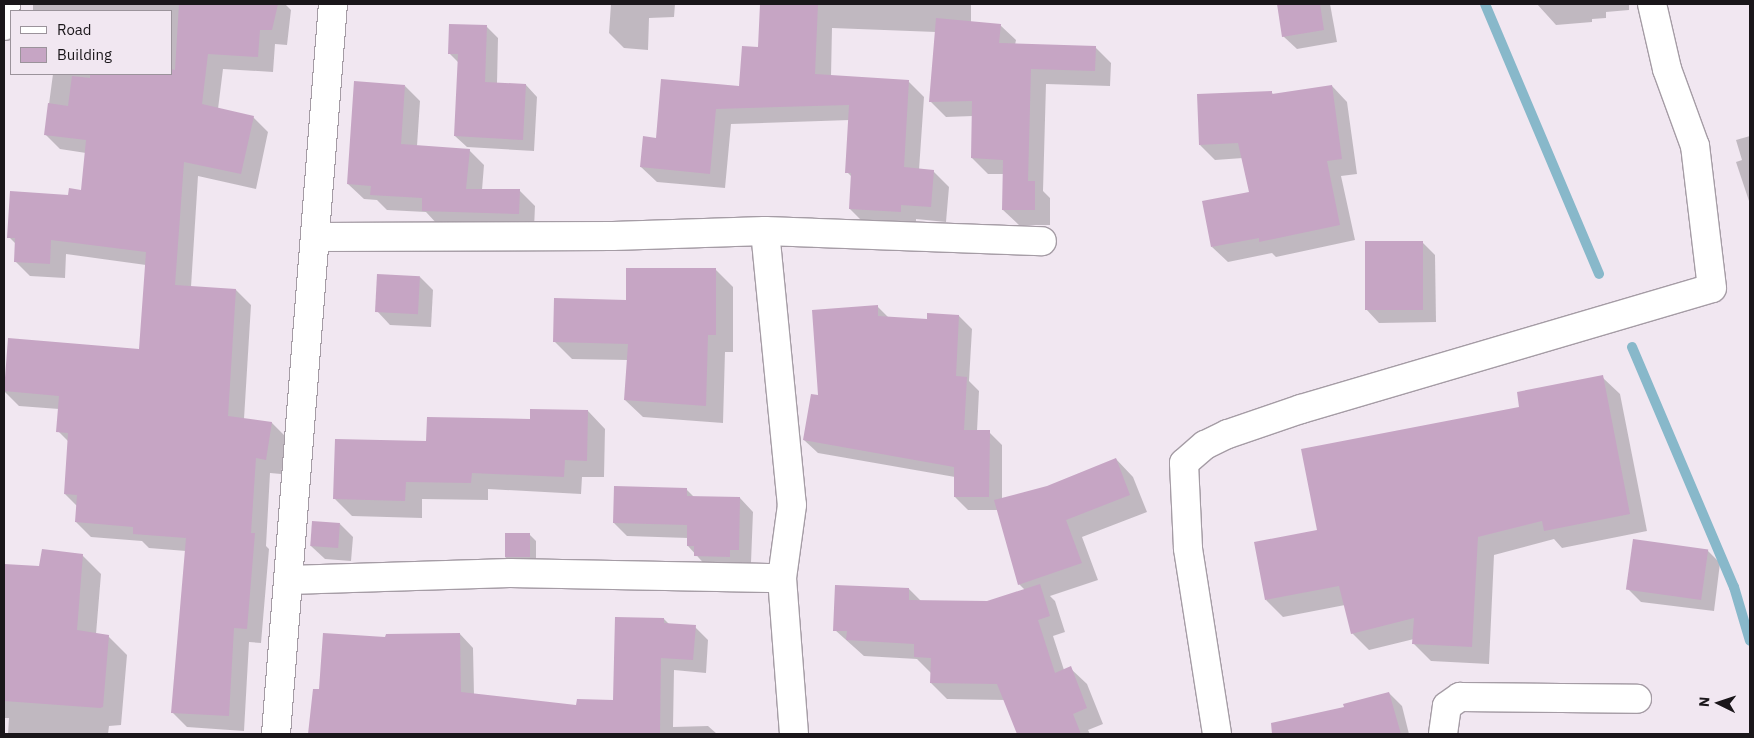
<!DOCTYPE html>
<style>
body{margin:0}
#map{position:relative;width:1754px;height:738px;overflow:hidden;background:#f1e7f1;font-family:"IBM Plex Sans",sans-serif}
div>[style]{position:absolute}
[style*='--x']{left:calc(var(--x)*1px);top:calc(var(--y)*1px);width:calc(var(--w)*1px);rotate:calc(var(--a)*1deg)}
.shadow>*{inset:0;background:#0003}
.stream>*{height:10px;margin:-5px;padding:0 5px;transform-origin:5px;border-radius:5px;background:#88b8ca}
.building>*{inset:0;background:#c6a5c4;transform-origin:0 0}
.roads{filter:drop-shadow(1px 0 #a59ca5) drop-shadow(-1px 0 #a59ca5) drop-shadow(0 1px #a59ca5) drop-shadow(0 -1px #a59ca5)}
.minor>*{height:28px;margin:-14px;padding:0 14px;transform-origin:14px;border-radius:14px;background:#fff}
span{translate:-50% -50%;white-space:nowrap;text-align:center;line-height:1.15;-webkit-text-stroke:4px #f1e7f1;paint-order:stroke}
.frame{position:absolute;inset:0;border:5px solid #1a161a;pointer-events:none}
.legend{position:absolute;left:10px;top:10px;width:162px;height:65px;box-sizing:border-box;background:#f1e7f1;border:1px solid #9b939b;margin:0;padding:6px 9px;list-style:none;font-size:15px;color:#1a161a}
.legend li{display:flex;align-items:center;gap:10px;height:25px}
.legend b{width:25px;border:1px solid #9b939b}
.north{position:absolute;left:1694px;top:678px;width:50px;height:50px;-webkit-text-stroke:4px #f1e7f1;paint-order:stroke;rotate:274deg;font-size:14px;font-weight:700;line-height:20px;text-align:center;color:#1a161a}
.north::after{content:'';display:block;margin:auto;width:18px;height:22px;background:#1a161a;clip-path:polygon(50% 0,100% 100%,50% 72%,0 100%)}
</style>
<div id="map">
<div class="shadow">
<div style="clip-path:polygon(33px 4px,285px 4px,291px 10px,287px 45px,275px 44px,273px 72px,223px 69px,218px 109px,253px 117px,268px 132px,256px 189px,198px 176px,191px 287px,236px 290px,251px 305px,244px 419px,272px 423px,287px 438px,281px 474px,270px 473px,266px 546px,269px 549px,261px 643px,249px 642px,244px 731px,187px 727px,172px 712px,186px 551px,149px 548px,142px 541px,91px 537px,76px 522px,77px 506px,65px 494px,69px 442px,58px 431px,59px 409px,19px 406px,4px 391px,140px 350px,146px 265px,66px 254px,65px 278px,30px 276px,15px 261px,16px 244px,9px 237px,82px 191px,86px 153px,60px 149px,45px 134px,53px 74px,171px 74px,171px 11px,33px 11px)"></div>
<div style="clip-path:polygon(611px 4px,675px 4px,674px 17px,649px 18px,648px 50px,624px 48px,609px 33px)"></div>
<div style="clip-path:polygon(757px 4px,971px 4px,971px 22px,1000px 25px,1016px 40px,1015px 45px,1095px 47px,1111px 63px,1110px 86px,1046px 84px,1043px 191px,1050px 198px,1050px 225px,1019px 225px,1003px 210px,1004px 174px,988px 174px,972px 158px,973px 116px,946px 117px,930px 101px,936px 32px,832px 28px,831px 77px,908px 81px,924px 97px,919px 170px,933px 171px,949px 187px,946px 222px,916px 219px,916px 227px,865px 224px,850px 209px,852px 177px,847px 172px,850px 120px,731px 124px,725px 188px,657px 182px,641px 167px,657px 139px,740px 87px,760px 48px,761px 4px)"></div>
<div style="clip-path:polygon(1278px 4px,1330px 4px,1337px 42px,1297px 49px,1283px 36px)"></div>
<div style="clip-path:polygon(1537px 4px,1629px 4px,1629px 10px,1606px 12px,1606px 18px,1592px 19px,1592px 22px,1556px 25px)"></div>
<div style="clip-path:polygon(487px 27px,498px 38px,497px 84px,526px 85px,537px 97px,534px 151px,467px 147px,455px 136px,459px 63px,449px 53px)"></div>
<div style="clip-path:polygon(405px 86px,420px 101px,417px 146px,469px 150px,484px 165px,482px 190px,519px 190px,535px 206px,534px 229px,439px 226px,426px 212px,387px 210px,377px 200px,364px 199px,348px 184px)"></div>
<div style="clip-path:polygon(1332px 86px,1347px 102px,1357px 174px,1341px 176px,1355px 240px,1276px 257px,1272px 253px,1228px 262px,1212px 247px,1250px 193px,1243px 158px,1215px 160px,1200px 145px,1271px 92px,1274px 95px)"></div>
<div style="clip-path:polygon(1750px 136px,1750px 204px,1736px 162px,1742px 160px,1736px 140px)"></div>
<div style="clip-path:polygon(1422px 242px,1435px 255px,1436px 322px,1379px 323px,1366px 309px)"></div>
<div style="clip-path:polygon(715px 269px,733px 287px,733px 352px,725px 352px,723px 423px,643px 417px,625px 400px,628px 360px,572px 359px,554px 341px)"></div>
<div style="clip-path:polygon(420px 277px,433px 290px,431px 327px,390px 325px,377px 311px)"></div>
<div style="clip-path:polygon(877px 306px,889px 318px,928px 320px,959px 316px,972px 329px,969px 381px,979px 391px,977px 431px,989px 432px,1002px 445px,1002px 499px,1047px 487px,1116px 459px,1133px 477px,1147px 512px,1082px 537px,1098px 580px,1050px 596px,1055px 601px,1065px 632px,1053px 636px,1064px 670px,1070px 668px,1087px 684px,1103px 724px,1088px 730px,1090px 734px,1019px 734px,1005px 700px,947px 699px,931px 683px,931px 673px,917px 659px,864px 656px,835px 630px,909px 589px,921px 601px,987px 602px,1025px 590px,1019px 584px,998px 510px,968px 510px,955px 497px,955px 477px,818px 453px,804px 440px,820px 397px)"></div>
<div style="clip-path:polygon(1602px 377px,1620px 394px,1647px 531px,1562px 548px,1554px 539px,1494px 555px,1489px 664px,1431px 661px,1414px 644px,1414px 639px,1369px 650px,1352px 633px,1345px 605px,1283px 617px,1266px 600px,1319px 531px,1521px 408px)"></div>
<div style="clip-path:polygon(588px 411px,605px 429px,604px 477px,582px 477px,581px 494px,488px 489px,488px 500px,422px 499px,422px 518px,352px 516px,335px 499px,531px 420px)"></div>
<div style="clip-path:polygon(686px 489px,694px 497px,740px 498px,753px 512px,751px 563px,742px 562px,742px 570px,709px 569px,688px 546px,688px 538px,627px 536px,614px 523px)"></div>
<div style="clip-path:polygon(340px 524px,353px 537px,351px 561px,325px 559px,311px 546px)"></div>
<div style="clip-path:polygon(530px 535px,536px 541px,536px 563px,512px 563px,505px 557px)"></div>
<div style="clip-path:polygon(1707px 550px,1720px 563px,1714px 611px,1641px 602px,1628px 589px)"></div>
<div style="clip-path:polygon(82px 555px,101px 574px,96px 634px,108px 636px,127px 655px,121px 725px,109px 726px,108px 734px,8px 734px,9px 718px,4px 718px,4px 565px,40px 568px)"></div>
<div style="clip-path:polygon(664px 619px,669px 624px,695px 627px,708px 640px,706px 673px,674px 670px,673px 727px,708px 726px,717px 734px,310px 734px,314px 690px,320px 691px,386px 639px,460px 634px,473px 648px,474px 695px,578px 707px,614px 701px)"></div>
<div style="clip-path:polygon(1389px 693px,1402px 706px,1409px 734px,1289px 734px,1286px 721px,1345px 708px)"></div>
</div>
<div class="stream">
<div style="--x:1485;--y:4;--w:293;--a:67.1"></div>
<div style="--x:1632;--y:347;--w:261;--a:67"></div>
<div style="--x:1734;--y:587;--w:56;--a:73.5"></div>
</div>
<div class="building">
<div style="clip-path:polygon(179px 4px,278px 4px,272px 30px,260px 30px,258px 57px,208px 54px,202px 104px,254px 116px,241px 174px,184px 162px,175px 285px,236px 289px,228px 416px,272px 422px,266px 460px,256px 458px,251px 533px,255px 533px,247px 629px,234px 628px,229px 716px,171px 713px,186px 538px,133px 534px,133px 527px,75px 522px,77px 495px,64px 494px,68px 433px,56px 432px,59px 396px,4px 391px,8px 338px,139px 349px,146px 252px,51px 240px,50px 264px,14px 262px,15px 238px,7px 238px,10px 191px,68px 195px,69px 188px,81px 190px,86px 140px,44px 135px,48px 103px,68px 106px,72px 76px,90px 78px,90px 74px,171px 74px,171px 69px,175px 70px)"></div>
<div style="clip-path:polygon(760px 4px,818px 4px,815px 74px,909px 80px,904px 167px,934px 170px,931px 207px,901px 205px,901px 212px,849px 209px,851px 173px,845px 173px,849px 105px,716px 109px,710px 174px,640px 167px,643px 136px,656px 138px,661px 79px,739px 86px,742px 46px,758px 47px)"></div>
<div style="clip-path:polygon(1277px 4px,1320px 4px,1324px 30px,1282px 37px)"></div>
<div style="clip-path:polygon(936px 18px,1001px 24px,999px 43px,1096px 46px,1095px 71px,1031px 69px,1028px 181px,1035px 181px,1035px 210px,1002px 210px,1003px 160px,971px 158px,972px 101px,929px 102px)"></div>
<div style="clip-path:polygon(449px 24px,487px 25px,485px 82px,526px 84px,523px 140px,454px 136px,458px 54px,448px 54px)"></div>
<div style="clip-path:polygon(354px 81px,405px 85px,401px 144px,470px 149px,466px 189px,520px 189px,519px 214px,422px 211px,422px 198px,370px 195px,371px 186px,347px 184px)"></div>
<div style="clip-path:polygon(1332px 85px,1342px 159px,1327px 161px,1340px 225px,1259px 242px,1259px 238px,1211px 247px,1202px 201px,1249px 192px,1238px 143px,1199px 145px,1197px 94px,1272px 91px,1272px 94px)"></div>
<div style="left:1365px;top:241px;width:58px;height:69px"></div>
<div style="clip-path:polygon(626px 268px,716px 268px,716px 335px,708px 335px,706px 406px,624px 400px,628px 344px,553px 342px,554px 298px,626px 300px)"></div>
<div style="left:377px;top:274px;width:43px;height:38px;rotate:3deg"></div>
<div style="clip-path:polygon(878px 305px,878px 316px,927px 319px,927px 313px,959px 315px,956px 376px,967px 377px,964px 430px,990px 430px,989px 497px,954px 497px,954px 467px,803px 440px,811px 394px,818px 395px,812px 310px)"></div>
<div style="clip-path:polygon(1603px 375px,1630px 514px,1544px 531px,1542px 521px,1478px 537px,1472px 647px,1412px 644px,1414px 618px,1351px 634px,1339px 586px,1265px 600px,1254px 542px,1317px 530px,1301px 449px,1519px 407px,1517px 392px)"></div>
<div style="clip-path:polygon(530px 409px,588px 410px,587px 461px,565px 460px,564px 477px,472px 473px,471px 483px,406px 482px,405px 501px,333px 499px,335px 439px,426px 441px,427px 417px,530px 419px)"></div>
<div style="clip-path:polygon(1116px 458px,1130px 495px,1066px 520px,1082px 563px,1018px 585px,994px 500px,1047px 486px)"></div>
<div style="clip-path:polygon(614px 486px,687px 488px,687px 496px,740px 497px,739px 550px,730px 550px,730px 557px,694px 556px,694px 546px,687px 546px,687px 525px,613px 523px)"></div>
<div style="left:312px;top:521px;width:28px;height:25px;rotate:4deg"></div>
<div style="left:505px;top:533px;width:25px;height:24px"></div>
<div style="left:1633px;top:539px;width:76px;height:51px;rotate:8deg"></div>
<div style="clip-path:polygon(42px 549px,83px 554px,77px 630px,109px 635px,103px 707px,100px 708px,4px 701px,4px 564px,39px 566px)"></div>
<div style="clip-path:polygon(1040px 584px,1050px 616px,1038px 620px,1055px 673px,1071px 666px,1087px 708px,1073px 714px,1081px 734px,1017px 734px,997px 684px,930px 683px,931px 658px,914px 657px,914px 644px,846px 640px,847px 631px,833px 631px,835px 585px,909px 588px,909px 600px,987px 601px)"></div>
<div style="clip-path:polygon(615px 617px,664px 618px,664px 623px,696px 625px,693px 660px,661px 658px,660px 734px,308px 734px,313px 689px,319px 689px,323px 633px,385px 637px,386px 634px,460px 633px,461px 692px,576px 705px,577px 699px,613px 700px)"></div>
<div style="clip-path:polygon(1389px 692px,1401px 734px,1272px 734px,1271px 723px,1344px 707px,1343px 704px)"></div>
</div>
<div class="roads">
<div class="minor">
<div style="--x:4;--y:26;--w:22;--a:-85"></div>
<div style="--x:765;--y:231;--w:277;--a:2.1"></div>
<div style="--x:317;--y:237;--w:296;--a:-0.2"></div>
<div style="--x:613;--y:236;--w:152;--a:-1.9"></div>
<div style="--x:765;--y:231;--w:275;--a:84.4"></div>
<div style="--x:792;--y:505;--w:74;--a:97.8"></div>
<div style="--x:782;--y:578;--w:156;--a:85.6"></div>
<div style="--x:289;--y:580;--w:221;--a:-1.8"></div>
<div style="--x:510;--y:573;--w:272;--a:1.1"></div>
<div style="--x:276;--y:734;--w:732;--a:-85.54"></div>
<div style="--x:1217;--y:734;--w:188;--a:-98.9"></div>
<div style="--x:1188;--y:548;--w:85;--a:-92.7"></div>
<div style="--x:1184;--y:463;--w:28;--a:-41"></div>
<div style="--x:1205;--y:445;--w:25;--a:-26"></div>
<div style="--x:1228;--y:434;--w:77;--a:-18.9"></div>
<div style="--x:1301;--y:409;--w:428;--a:-16.4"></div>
<div style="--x:1712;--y:288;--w:143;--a:-96.8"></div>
<div style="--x:1695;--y:146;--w:82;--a:-110"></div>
<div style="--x:1667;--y:69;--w:67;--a:-103"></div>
<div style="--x:1443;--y:734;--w:28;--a:-82"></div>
<div style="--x:1447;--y:706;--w:16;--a:-35"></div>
<div style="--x:1460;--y:697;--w:177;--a:0.6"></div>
</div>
</div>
<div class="frame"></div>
<ul class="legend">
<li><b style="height:6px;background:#fff"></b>Road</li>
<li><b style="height:14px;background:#c6a5c4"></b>Building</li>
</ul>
<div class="north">N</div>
</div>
